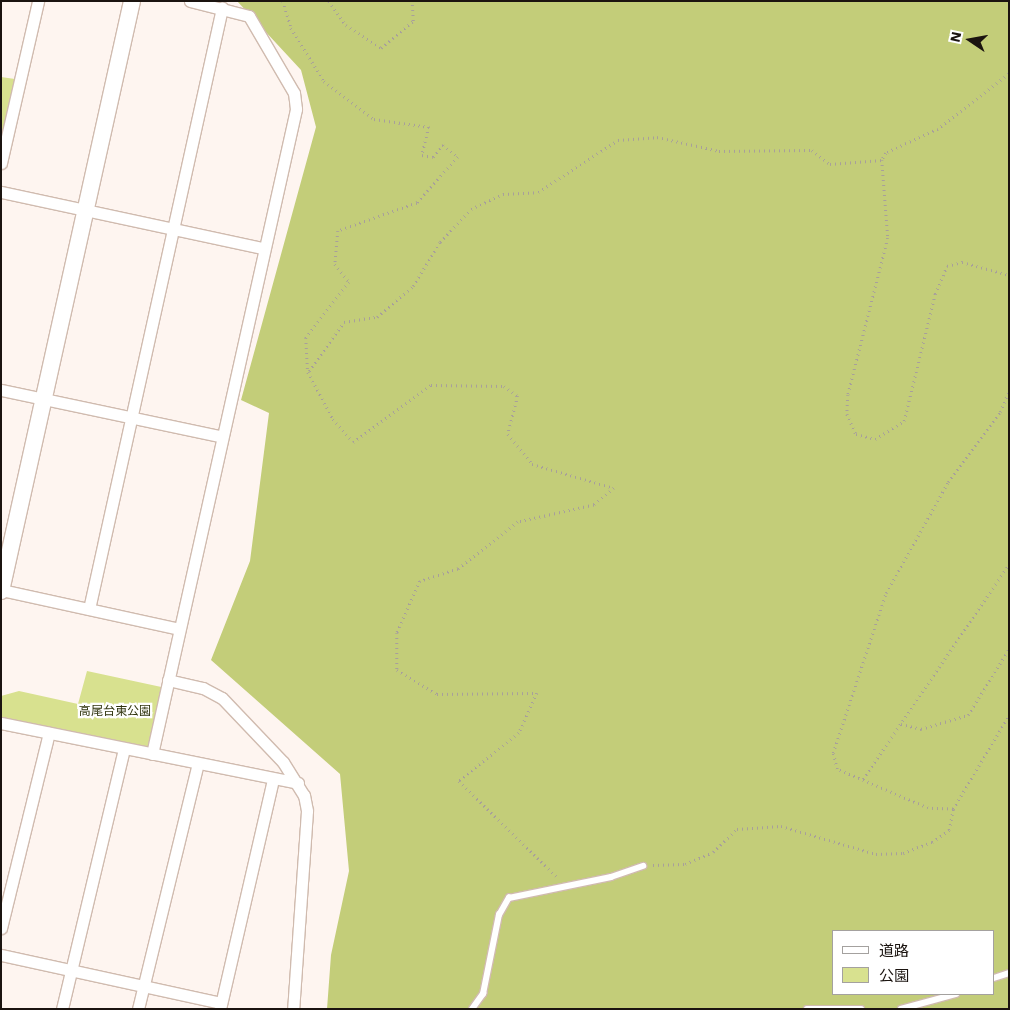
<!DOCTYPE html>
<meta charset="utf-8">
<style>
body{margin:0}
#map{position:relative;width:1010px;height:1010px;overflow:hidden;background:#fef5f0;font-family:"Work Sans","Noto Sans JP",sans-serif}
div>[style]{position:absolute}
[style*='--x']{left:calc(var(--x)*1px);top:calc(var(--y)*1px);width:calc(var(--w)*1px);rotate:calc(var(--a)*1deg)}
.green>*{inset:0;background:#d8e18f}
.forest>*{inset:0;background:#c3cd79}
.path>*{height:2.5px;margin-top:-1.25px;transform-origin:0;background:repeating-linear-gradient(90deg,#a89f9b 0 1px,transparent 0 5px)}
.roads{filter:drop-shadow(1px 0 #d0bbaf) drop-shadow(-1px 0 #d0bbaf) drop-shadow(0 1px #d0bbaf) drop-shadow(0 -1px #d0bbaf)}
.lane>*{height:5.5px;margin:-2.75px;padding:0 2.75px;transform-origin:2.75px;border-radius:2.75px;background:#fff}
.street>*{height:11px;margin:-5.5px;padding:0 5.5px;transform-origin:5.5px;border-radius:5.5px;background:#fff}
.secondary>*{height:16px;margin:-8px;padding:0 8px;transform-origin:8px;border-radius:8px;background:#fff}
span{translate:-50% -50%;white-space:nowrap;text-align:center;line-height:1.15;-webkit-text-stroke:4.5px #fff;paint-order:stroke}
.park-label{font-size:12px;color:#30340f}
.frame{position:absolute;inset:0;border:2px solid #1b1410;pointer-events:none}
.legend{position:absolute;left:832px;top:930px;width:162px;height:65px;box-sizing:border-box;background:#fff;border:1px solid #a4a19f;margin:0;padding:6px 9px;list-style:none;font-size:15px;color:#1b1410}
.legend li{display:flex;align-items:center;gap:10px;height:25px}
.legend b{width:25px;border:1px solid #a4a19f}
.north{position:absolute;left:945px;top:15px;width:50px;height:50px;-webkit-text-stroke:4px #fff;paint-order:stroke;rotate:282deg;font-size:14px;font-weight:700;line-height:20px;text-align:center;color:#1b1410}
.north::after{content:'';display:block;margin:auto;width:18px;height:22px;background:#1b1410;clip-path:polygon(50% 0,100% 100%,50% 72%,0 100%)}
</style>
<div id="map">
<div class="green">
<div style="clip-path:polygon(1px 77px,15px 79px,1px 142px)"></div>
<div style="clip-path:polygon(87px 671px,166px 688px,152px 754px,1px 723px,1px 696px,19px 691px,78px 704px)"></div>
</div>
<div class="forest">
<div style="clip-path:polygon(evenodd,237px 1px,1009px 1px,1009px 1009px,327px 1009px,331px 955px,349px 871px,340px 774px,211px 660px,250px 561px,269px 413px,241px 400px,316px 127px,301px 70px,237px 1px,834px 931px,994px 931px,994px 994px,834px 994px,834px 931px)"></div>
</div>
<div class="path">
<div style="--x:283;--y:1;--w:28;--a:73"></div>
<div style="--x:291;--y:28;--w:62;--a:58.1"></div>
<div style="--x:324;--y:81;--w:63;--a:37.2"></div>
<div style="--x:374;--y:119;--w:56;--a:8.3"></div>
<div style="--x:429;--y:127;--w:29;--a:104"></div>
<div style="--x:422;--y:155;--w:11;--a:10"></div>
<div style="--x:433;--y:157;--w:16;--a:-50"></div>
<div style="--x:443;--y:145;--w:19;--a:39"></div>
<div style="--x:458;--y:157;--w:62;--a:131.7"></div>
<div style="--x:417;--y:203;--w:84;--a:160.5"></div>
<div style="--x:338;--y:231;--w:33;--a:95"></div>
<div style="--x:335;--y:264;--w:23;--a:52"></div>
<div style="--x:349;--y:282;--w:71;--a:127.5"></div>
<div style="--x:306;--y:338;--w:34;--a:87"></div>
<div style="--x:308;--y:372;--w:53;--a:62"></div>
<div style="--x:333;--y:419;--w:30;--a:49"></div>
<div style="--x:353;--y:442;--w:97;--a:-36.2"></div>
<div style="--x:431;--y:385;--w:73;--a:0.8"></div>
<div style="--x:504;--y:386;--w:17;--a:36"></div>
<div style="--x:518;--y:396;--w:39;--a:105"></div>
<div style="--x:508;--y:434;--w:38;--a:51"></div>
<div style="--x:532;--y:464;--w:85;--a:16.3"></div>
<div style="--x:614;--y:488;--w:26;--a:140"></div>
<div style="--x:594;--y:505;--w:78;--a:167.4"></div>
<div style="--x:518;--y:522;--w:76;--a:141.9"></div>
<div style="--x:458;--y:569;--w:40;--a:162"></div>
<div style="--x:420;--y:581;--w:57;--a:113.9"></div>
<div style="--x:397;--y:633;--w:37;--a:90"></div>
<div style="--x:397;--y:670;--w:47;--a:31"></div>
<div style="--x:437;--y:694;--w:100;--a:-0.6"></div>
<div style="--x:537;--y:693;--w:44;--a:114.2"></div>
<div style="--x:519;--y:733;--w:77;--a:141.3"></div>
<div style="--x:459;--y:781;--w:137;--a:44.4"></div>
<div style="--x:329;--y:1;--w:29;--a:55"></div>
<div style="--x:346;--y:25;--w:42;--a:33.3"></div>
<div style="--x:381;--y:48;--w:42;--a:-40.2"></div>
<div style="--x:413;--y:21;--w:20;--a:-93"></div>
<div style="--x:1009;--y:74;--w:90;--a:142.2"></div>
<div style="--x:938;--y:129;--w:57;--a:155.2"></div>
<div style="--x:886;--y:153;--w:8;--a:120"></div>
<div style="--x:882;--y:160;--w:78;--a:85.6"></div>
<div style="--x:888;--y:238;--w:162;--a:104.3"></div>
<div style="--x:848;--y:395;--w:19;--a:93"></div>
<div style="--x:847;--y:414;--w:22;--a:66"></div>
<div style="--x:856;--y:434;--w:20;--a:15"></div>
<div style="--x:875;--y:439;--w:34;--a:-32"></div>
<div style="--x:904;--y:421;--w:131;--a:-76.3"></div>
<div style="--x:935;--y:294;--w:30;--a:-67"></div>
<div style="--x:947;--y:266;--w:16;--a:-15"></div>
<div style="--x:962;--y:262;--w:49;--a:15.5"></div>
<div style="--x:309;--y:371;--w:60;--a:-54.5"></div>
<div style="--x:344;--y:322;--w:33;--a:-9"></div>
<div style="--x:377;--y:317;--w:48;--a:-40.7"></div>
<div style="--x:413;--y:286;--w:52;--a:-58.5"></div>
<div style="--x:440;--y:242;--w:45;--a:-46.8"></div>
<div style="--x:471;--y:209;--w:35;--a:-25"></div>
<div style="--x:503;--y:194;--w:35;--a:-3"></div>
<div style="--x:538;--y:192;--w:95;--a:-33"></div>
<div style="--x:618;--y:140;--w:39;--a:-4"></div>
<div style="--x:657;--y:137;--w:64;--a:12.7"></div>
<div style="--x:719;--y:151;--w:93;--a:-0.6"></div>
<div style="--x:812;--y:150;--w:23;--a:38"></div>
<div style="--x:830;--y:164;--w:52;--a:-4.4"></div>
<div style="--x:901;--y:724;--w:21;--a:14"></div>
<div style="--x:921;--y:729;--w:49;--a:-16.6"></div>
<div style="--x:968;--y:715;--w:78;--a:-58.2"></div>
<div style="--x:863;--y:779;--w:260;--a:-55.8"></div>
<div style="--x:953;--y:809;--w:109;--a:-59.2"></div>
<div style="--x:653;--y:865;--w:32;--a:-2"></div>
<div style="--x:685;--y:864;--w:30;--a:-23"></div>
<div style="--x:713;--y:852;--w:33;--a:-44"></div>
<div style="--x:737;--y:829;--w:44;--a:-3.9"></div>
<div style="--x:781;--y:826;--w:99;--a:16.4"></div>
<div style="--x:876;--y:854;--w:27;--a:-2"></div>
<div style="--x:903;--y:853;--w:31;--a:-21"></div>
<div style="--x:932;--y:842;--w:21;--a:-35"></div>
<div style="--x:949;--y:830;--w:21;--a:-79"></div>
<div style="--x:953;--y:809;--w:25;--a:-178"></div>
<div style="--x:928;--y:808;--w:99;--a:-156.8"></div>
<div style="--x:837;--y:769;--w:16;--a:-104"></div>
<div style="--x:833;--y:753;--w:169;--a:-71.7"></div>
<div style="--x:886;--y:593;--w:127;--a:-60.8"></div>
<div style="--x:948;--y:482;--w:87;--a:-53.4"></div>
<div style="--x:1000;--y:412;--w:23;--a:-67"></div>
</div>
<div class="roads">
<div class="lane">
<div style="--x:994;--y:978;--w:16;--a:-18"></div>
<div style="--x:472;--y:1009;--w:19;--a:-54"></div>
<div style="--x:483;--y:994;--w:81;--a:-78.6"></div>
<div style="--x:499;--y:915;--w:20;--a:-60"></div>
<div style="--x:509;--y:898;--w:104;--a:-11.6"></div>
<div style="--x:611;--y:877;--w:34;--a:-19"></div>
<div style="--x:807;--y:1009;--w:54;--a:0"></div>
<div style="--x:901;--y:1009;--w:57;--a:-15.3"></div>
</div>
<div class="street">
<div style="--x:1;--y:163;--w:166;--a:-77.1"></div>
<div style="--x:1;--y:192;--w:268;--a:12.1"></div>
<div style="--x:1;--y:390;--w:224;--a:11.9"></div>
<div style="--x:1;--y:590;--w:179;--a:12.3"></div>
<div style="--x:89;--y:609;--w:616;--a:-77.52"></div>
<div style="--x:168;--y:680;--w:36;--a:13"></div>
<div style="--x:203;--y:688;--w:21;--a:28"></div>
<div style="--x:222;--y:698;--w:88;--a:46.4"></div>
<div style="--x:283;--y:762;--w:39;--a:58"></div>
<div style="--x:304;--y:795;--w:16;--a:79"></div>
<div style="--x:307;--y:811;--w:198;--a:94"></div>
<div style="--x:1;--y:723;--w:303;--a:11.4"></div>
<div style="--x:152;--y:754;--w:661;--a:-77.41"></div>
<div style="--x:296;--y:109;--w:16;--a:-97"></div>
<div style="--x:294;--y:93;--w:89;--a:-120.3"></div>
<div style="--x:249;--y:16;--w:61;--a:-165.7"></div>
<div style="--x:1;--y:928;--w:201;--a:-76.2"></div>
<div style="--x:1;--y:955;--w:225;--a:12.3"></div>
<div style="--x:62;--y:1009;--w:268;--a:-76.6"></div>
<div style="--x:138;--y:1009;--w:253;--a:-76.3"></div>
<div style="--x:220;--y:1009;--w:235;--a:-77"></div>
</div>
<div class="secondary">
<div style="--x:1;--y:591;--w:604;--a:-77.48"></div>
</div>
</div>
<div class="park-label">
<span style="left:115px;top:712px">高尾台東公園</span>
</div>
<div class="frame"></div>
<ul class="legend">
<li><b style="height:6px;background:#fff"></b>道路</li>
<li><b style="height:14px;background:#d8e18f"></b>公園</li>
</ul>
<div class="north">N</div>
</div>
